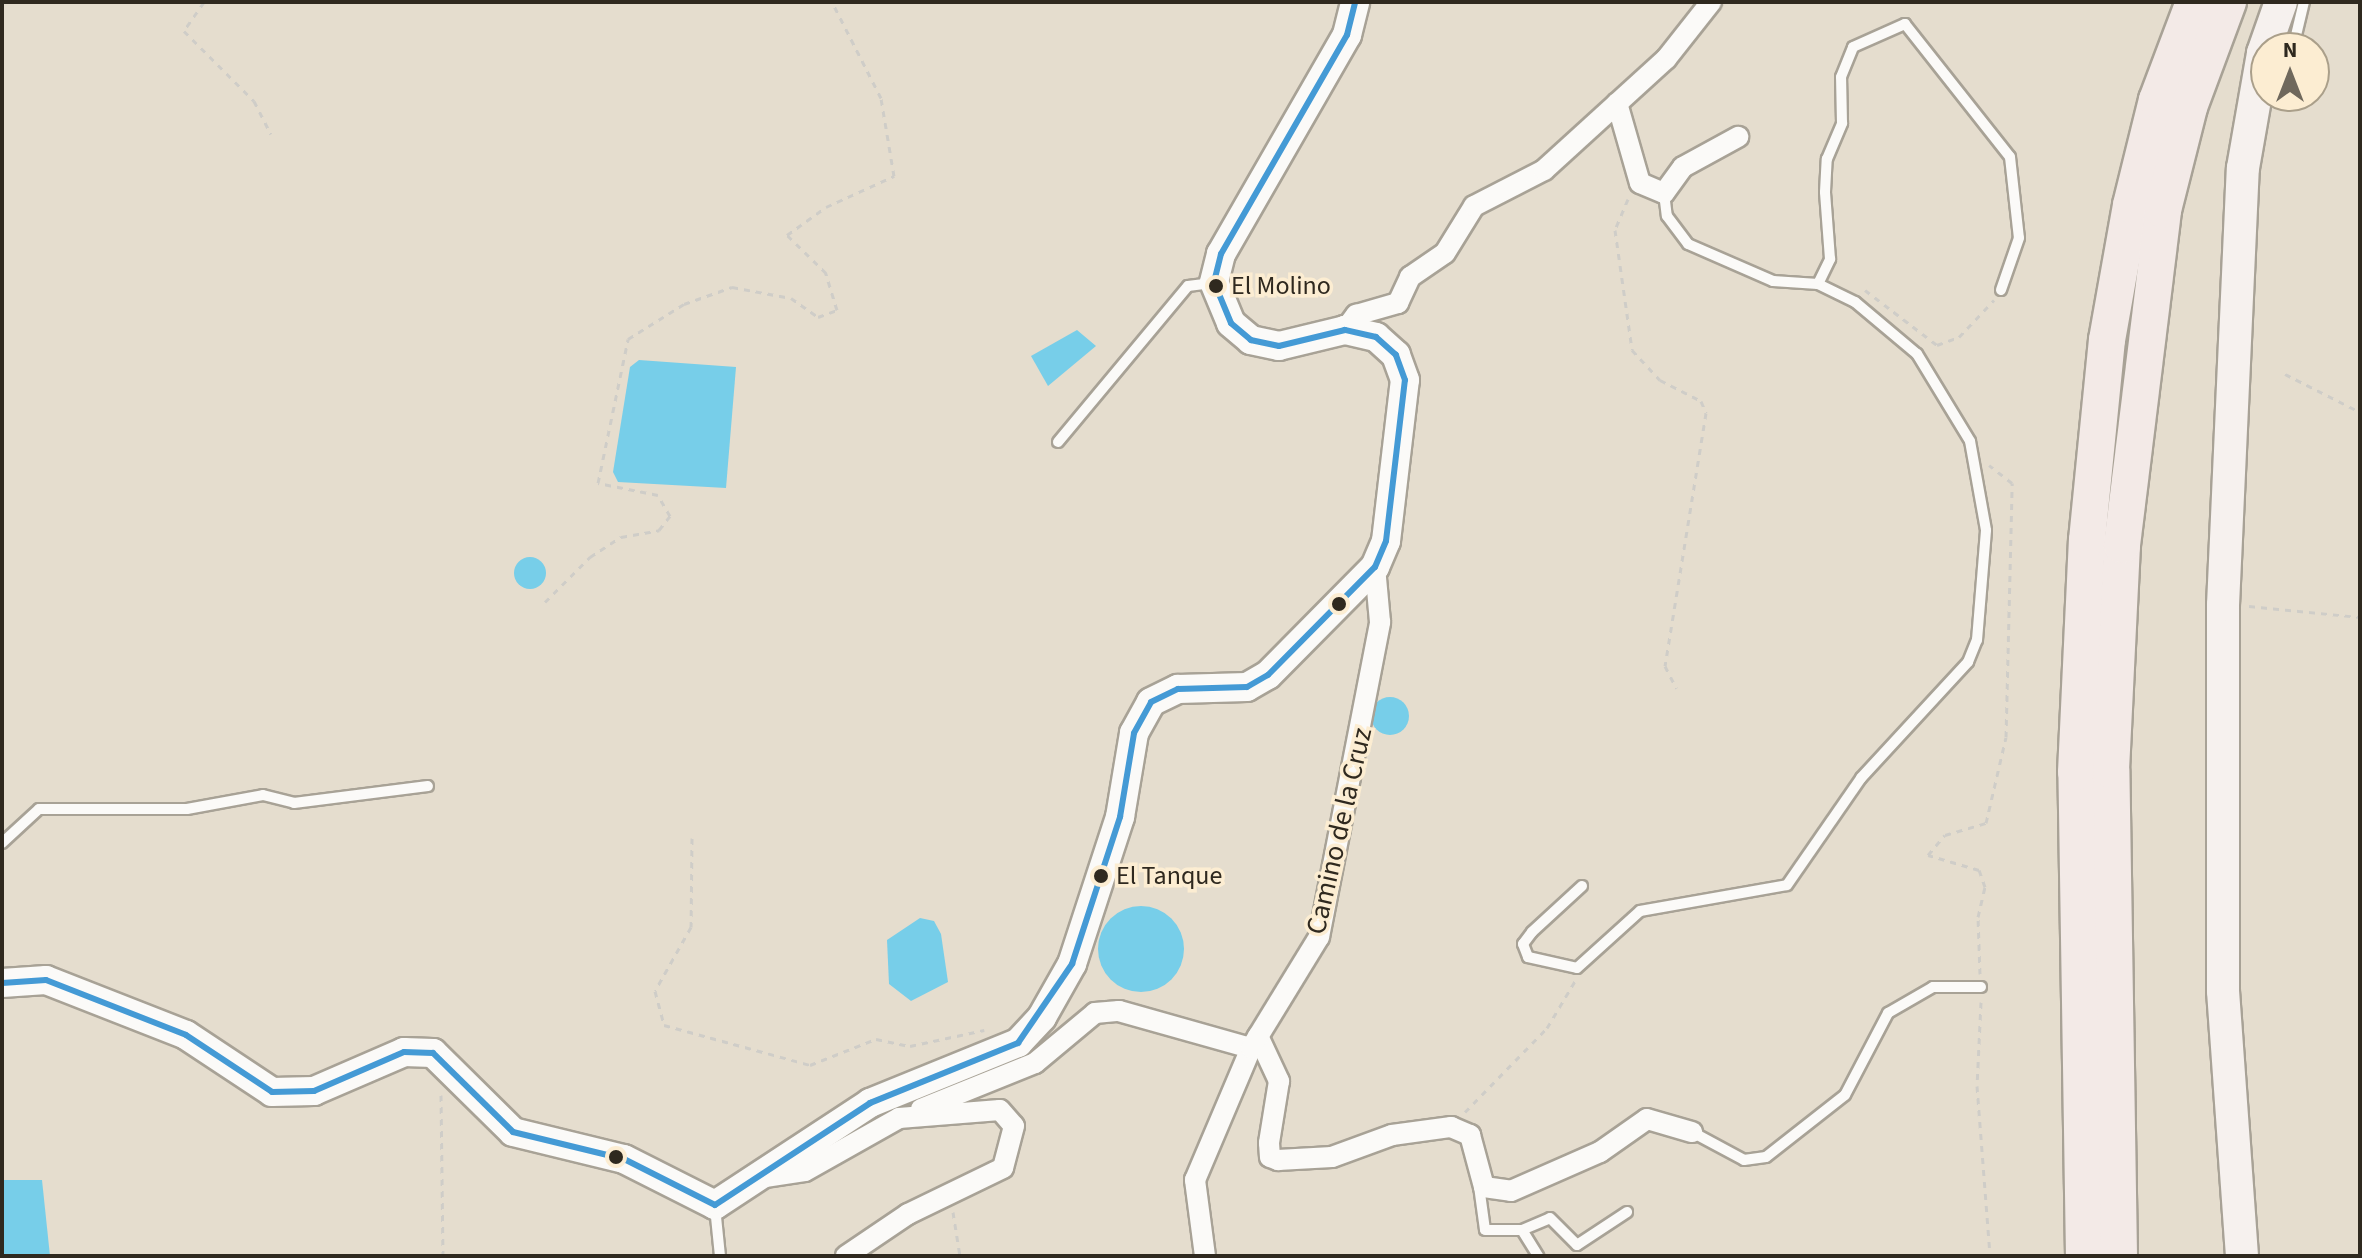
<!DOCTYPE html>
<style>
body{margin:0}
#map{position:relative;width:2362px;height:1258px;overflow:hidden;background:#e5ddce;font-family:"Source Sans 3",sans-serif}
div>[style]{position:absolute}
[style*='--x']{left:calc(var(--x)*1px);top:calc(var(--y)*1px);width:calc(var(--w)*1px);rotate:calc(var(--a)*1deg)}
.water>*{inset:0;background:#77cee9}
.round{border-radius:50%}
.path>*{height:3px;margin-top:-1.5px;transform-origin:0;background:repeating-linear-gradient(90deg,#cfcdc8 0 6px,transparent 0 12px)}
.roads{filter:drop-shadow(2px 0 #a8a296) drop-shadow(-2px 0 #a8a296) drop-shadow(0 2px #a8a296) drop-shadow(0 -2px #a8a296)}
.lane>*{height:10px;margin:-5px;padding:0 5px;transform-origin:5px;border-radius:5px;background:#fbfaf8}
.street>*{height:20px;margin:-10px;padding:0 10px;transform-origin:10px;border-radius:10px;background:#fbfaf8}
.secondary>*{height:28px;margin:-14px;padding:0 14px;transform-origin:14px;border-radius:14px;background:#fbfaf8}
.primary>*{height:32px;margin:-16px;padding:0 16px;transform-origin:16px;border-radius:16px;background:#f6f1ee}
.highway>*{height:36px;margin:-18px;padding:0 18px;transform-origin:18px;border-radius:18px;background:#f3eae7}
.bus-1>*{height:6px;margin:-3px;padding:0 3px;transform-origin:3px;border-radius:3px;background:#449ad5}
.dots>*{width:22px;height:22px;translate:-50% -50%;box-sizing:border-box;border:4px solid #fcedd2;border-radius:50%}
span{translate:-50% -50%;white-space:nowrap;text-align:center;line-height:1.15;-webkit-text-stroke:7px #fcedd2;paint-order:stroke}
.bus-label{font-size:26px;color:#2f291f}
.left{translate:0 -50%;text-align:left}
.street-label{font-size:28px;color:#2f291f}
.frame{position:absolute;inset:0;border:4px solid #2f291f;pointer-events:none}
.north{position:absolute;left:2250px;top:32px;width:80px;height:80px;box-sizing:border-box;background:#fcedd2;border:2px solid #aa9f8a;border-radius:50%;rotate:0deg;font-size:22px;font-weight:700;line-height:32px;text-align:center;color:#2f291f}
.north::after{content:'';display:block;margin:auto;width:28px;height:36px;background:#6f685c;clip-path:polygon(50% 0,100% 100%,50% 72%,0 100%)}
</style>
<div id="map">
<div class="water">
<div style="clip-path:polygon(1077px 330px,1096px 346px,1048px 386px,1031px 356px)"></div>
<div style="clip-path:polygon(639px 360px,736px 367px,726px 488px,618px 482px,613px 472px,630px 367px)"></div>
<div class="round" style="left:514px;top:557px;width:32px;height:32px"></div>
<div class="round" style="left:1371px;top:697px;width:38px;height:38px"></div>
<div class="round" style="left:1098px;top:906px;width:86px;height:86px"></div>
<div style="clip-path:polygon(920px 918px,934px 921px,941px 934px,948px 982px,911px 1001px,889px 984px,887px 940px)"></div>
<div style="clip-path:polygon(2px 1180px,42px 1180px,50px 1256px,2px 1256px)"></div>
</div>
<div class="path">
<div style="--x:204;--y:2;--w:35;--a:125"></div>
<div style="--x:184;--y:31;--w:99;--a:45"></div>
<div style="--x:254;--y:101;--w:37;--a:63"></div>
<div style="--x:1628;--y:199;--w:34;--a:113"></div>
<div style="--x:1615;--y:230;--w:121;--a:81.9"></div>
<div style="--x:1632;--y:350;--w:41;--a:47"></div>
<div style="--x:1660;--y:380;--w:46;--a:27.1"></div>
<div style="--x:1701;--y:401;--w:13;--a:67"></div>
<div style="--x:1706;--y:413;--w:256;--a:99.2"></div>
<div style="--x:1665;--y:666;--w:25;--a:63"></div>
<div style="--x:1865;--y:290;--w:91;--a:37.4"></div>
<div style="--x:1937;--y:345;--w:23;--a:-20"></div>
<div style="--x:1959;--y:337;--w:51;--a:-46.6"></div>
<div style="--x:2285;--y:374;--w:84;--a:26.9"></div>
<div style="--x:545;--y:602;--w:64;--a:-45"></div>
<div style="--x:590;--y:557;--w:37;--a:-33"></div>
<div style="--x:621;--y:537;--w:39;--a:-10"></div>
<div style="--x:659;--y:530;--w:18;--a:-52"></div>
<div style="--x:670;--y:516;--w:24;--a:-120"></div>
<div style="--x:658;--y:495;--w:61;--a:-168.7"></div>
<div style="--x:598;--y:483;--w:147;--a:-78.2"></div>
<div style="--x:628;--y:339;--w:66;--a:-32"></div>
<div style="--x:684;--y:304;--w:51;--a:-19.5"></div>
<div style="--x:732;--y:287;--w:60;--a:10.6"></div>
<div style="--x:791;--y:298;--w:33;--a:35"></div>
<div style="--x:818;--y:317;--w:20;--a:-20"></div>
<div style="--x:837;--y:310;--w:39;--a:-107"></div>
<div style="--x:826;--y:273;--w:54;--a:-135.7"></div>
<div style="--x:787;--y:235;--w:48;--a:-35.7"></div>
<div style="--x:826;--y:207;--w:75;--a:-24.5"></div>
<div style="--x:894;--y:176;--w:79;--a:-99.5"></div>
<div style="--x:881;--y:98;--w:108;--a:-117"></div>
<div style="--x:2249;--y:606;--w:112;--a:5.7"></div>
<div style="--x:692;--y:838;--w:89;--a:90.6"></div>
<div style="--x:691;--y:927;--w:73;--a:119.4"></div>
<div style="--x:655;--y:991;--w:35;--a:75"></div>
<div style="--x:664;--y:1025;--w:151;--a:15.3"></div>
<div style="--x:810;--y:1065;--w:71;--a:-21.5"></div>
<div style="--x:876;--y:1039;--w:35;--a:12"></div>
<div style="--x:910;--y:1046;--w:76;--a:-12.2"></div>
<div style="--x:1980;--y:974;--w:57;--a:-92"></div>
<div style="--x:1978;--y:917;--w:31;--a:-77"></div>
<div style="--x:1985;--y:887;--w:18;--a:-109"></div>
<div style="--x:1979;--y:870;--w:53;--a:-163.6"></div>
<div style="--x:1928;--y:855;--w:26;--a:-50"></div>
<div style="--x:1945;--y:835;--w:43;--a:-16.3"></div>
<div style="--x:1986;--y:823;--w:88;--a:-76.9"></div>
<div style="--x:2006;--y:737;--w:254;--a:-88.6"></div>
<div style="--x:2012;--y:483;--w:29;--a:-142"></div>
<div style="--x:1981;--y:1002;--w:84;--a:92.7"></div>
<div style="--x:1977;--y:1086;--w:170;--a:85.6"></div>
<div style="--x:441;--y:1095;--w:161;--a:89.3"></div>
<div style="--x:1465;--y:1112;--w:117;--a:-45.7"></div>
<div style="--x:1547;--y:1028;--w:55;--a:-59.2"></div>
<div style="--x:953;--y:1212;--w:45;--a:81"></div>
</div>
<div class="roads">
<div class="lane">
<div style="--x:2293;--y:48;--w:47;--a:-76.6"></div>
<div style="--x:1664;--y:193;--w:23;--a:83"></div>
<div style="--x:1667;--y:216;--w:35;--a:53"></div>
<div style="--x:1688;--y:244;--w:93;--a:23.5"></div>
<div style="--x:1773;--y:281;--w:45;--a:3.8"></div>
<div style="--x:1818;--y:284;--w:28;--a:-64"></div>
<div style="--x:1830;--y:259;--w:67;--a:-94.3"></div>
<div style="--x:1825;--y:192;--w:33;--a:-87"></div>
<div style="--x:1827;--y:159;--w:39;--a:-67"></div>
<div style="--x:1842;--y:123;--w:46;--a:-91.2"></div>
<div style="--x:1841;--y:77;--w:32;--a:-68"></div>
<div style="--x:1853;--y:47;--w:57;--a:-23.9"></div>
<div style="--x:1905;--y:24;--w:169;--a:51.7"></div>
<div style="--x:2010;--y:157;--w:81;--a:83.7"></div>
<div style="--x:2019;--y:238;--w:55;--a:109.1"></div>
<div style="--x:1058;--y:442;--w:203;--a:-50.2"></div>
<div style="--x:1188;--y:286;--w:24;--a:-7"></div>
<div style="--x:2;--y:843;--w:50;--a:-42.6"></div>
<div style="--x:39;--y:809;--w:148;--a:0"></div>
<div style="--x:187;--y:809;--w:77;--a:-10.4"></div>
<div style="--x:263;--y:795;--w:32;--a:14"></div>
<div style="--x:294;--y:803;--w:135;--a:-7.2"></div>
<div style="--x:1582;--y:886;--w:68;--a:137.4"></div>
<div style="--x:1532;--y:932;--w:15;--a:127"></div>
<div style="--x:1523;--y:944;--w:14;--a:69"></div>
<div style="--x:1528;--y:957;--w:50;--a:12.7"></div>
<div style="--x:1577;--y:968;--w:85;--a:-42.1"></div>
<div style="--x:1640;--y:911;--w:149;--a:-10"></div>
<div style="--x:1787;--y:885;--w:130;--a:-55.3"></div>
<div style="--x:1861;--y:778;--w:158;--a:-47.3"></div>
<div style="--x:1968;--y:662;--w:24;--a:-68"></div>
<div style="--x:1977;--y:640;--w:110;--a:-85.3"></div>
<div style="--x:1986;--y:530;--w:90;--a:-100.2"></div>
<div style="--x:1970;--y:441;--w:102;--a:-121.3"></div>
<div style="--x:1917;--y:354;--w:81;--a:-140"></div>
<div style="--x:1855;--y:302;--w:41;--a:-154.1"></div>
<div style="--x:1692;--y:1132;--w:59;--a:28.3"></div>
<div style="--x:1744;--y:1160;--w:22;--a:-8"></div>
<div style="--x:1766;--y:1157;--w:100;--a:-38.1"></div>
<div style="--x:1845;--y:1095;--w:93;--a:-62.3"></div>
<div style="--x:1888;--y:1013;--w:52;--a:-30"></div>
<div style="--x:1933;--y:987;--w:48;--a:0"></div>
<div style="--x:1479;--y:1186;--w:44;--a:82.2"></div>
<div style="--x:1485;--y:1230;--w:37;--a:0"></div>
<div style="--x:1522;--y:1230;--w:30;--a:-23"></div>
<div style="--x:1550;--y:1218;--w:38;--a:45"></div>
<div style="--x:1577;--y:1245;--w:60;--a:-33.4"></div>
<div style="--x:715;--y:1207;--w:49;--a:84.2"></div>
<div style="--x:1522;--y:1230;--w:31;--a:58"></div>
</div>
<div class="street">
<div style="--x:1617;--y:103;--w:83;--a:74"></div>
<div style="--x:1640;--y:183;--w:26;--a:23"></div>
<div style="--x:1664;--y:193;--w:32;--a:-54"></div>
<div style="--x:1683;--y:167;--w:63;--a:-28.6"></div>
<div style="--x:1345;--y:330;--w:19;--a:-54"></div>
<div style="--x:1356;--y:315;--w:44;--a:-15.9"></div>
<div style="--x:1398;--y:303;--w:29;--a:-65"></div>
<div style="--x:1410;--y:277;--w:42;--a:-34.4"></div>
<div style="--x:1445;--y:253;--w:55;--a:-58.3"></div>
<div style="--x:1474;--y:206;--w:79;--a:-27.2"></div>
<div style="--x:1544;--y:170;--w:165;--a:-42.3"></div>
<div style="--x:1666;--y:59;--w:73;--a:-51.7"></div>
<div style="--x:1258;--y:1036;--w:50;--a:65"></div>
<div style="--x:1279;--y:1081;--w:63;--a:99.2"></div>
<div style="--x:1269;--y:1143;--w:14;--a:86"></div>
<div style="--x:1270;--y:1157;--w:9;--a:21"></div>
<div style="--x:1278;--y:1160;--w:54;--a:-3.2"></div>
<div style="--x:1332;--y:1157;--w:64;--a:-20.1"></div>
<div style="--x:1392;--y:1135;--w:60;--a:-7.7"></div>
<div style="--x:1451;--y:1127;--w:21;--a:23"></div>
<div style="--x:1470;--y:1135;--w:54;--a:74.9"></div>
<div style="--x:1484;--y:1187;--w:27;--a:8"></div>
<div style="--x:1511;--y:1191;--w:97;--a:-23.7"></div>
<div style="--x:1600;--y:1152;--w:57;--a:-35.1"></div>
<div style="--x:1647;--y:1119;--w:47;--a:16.1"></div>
<div style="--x:921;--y:1109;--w:123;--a:-22"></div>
<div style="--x:1035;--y:1063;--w:78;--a:-39.8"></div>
<div style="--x:1095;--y:1013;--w:24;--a:-5"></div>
<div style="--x:1119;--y:1011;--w:137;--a:15.7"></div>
<div style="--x:765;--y:1177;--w:40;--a:-8.5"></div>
<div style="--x:805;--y:1171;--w:108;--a:-29.4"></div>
<div style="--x:899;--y:1118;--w:101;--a:-4.5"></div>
<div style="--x:1000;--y:1110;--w:21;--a:49"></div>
<div style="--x:1014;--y:1126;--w:43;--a:104.7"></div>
<div style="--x:1003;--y:1168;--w:106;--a:154.2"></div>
<div style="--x:908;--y:1214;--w:75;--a:145.9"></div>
<div style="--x:1205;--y:1256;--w:77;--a:-97.5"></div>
<div style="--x:1195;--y:1180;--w:143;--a:-67"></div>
<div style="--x:1251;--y:1048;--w:130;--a:-58.5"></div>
<div style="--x:1319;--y:937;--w:321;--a:-79"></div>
<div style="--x:1380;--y:622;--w:55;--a:-95.2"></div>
</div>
<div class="secondary">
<div style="--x:2;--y:983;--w:44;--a:-3.9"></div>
<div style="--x:46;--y:980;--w:150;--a:21.4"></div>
<div style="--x:186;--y:1035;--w:103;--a:33.5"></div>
<div style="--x:272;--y:1092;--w:42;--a:-1.4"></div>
<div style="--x:314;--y:1091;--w:98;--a:-23.4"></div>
<div style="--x:404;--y:1052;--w:29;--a:2"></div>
<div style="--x:433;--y:1053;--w:112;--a:44.6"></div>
<div style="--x:513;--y:1132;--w:114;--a:13.7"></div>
<div style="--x:624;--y:1159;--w:102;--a:26.8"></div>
<div style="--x:715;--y:1205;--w:186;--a:-33.3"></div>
<div style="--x:870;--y:1103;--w:160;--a:-22.1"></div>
<div style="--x:1018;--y:1043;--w:35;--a:-47"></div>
<div style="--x:1042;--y:1017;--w:61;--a:-60.5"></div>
<div style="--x:1072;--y:964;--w:155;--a:-71.9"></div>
<div style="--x:1120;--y:817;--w:85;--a:-80.5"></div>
<div style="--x:1134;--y:733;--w:35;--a:-61"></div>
<div style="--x:1151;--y:702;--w:30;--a:-26"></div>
<div style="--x:1178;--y:689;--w:69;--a:-1.7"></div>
<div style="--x:1247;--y:687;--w:24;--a:-30"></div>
<div style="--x:1268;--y:675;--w:152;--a:-45.3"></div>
<div style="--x:1375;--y:567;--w:28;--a:-67"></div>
<div style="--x:1386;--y:541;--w:162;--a:-83.3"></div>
<div style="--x:1405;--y:380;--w:27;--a:-110"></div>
<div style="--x:1396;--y:355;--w:27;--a:-138"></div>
<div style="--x:1376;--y:337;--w:32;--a:-167"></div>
<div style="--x:1345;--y:330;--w:68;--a:166.4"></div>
<div style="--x:1279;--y:346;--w:29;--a:-168"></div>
<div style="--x:1251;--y:340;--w:26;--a:-140"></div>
<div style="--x:1231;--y:323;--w:44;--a:-112.5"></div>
<div style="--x:1214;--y:282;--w:29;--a:-76"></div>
<div style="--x:1221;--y:254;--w:253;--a:-60.1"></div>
<div style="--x:1347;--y:35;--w:34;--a:-76"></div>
</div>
<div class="primary">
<div style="--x:2242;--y:1256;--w:266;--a:-94.1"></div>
<div style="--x:2223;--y:991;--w:386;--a:-90"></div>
<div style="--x:2223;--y:605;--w:437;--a:-87.4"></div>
<div style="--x:2243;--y:168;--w:117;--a:-80.1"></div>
<div style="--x:2263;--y:53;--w:54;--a:-70.6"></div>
</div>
<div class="highway">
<div style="--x:2084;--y:1256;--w:484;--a:-90.9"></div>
<div style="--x:2076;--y:772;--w:232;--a:-87.3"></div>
<div style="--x:2087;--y:540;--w:201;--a:-84.3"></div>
<div style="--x:2107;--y:340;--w:137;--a:-79.9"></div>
<div style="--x:2131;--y:205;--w:108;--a:-76.1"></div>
<div style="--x:2157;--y:100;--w:105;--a:-69.3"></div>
<div style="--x:2119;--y:1256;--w:486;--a:-90.9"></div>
<div style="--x:2111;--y:770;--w:225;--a:-87.2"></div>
<div style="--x:2122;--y:545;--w:337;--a:-83"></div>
<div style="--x:2163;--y:210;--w:106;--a:-75.8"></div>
<div style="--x:2189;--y:107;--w:112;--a:-69.6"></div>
</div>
</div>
<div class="bus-1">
<div style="--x:2;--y:983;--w:44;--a:-3.9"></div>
<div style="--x:46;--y:980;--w:150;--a:21.4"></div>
<div style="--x:186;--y:1035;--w:103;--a:33.5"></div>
<div style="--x:272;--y:1092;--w:42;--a:-1.4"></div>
<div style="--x:314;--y:1091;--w:98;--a:-23.4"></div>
<div style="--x:404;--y:1052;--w:29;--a:2"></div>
<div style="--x:433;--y:1053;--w:112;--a:44.6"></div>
<div style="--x:513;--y:1132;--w:114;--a:13.7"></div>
<div style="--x:624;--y:1159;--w:102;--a:26.8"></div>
<div style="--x:715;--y:1205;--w:186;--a:-33.3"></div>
<div style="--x:870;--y:1103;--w:160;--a:-22.1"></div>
<div style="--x:1018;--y:1043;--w:96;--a:-55.6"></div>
<div style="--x:1072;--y:964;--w:155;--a:-71.9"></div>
<div style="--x:1120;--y:817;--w:85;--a:-80.5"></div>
<div style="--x:1134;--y:733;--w:35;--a:-61"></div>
<div style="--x:1151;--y:702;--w:30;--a:-26"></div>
<div style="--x:1178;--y:689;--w:69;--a:-1.7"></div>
<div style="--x:1247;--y:687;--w:24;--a:-30"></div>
<div style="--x:1268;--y:675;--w:152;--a:-45.3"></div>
<div style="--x:1375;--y:567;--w:28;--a:-67"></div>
<div style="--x:1386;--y:541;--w:162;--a:-83.3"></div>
<div style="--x:1405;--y:380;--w:27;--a:-110"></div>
<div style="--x:1396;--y:355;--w:27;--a:-138"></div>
<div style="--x:1376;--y:337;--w:32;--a:-167"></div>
<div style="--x:1345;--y:330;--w:68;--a:166.4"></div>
<div style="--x:1279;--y:346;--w:29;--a:-168"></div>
<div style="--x:1251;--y:340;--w:26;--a:-140"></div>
<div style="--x:1231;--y:323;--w:44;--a:-112.5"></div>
<div style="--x:1214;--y:282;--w:29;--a:-76"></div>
<div style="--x:1221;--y:254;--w:253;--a:-60.1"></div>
<div style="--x:1347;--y:35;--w:34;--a:-76"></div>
</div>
<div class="dots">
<div style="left:1216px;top:286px;background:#2f291f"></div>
<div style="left:1339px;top:604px;background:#2f291f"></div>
<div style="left:1101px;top:876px;background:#2f291f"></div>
<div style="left:616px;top:1157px;background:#2f291f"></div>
</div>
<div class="bus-label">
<span class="left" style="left:1231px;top:286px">El Molino</span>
<span class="left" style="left:1116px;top:876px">El Tanque</span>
</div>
<div class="street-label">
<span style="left:1339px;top:831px;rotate:-77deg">Camino de la Cruz</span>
</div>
<div class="frame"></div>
<div class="north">N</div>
</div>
